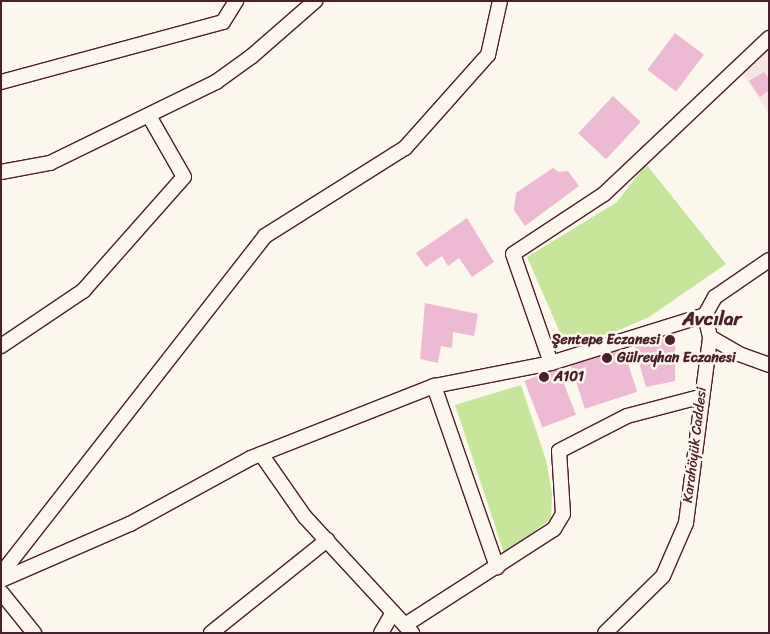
<!DOCTYPE html>
<meta charset="utf-8">
<style>
body{margin:0}
#map{position:relative;width:770px;height:634px;overflow:hidden;background:#fbf7ec;font-family:Sriracha,sans-serif}
div>[style]{position:absolute}
[style*='--x']{left:calc(var(--x)*1px);top:calc(var(--y)*1px);width:calc(var(--w)*1px);rotate:calc(var(--a)*1deg)}
.built>*{inset:0;background:#f7e4e4}
.green>*{inset:0;background:#c8e59c}
.building>*{inset:0;background:#eeb9d2;transform-origin:0 0}
.roads{filter:drop-shadow(1px 0 #4a1f2b) drop-shadow(-1px 0 #4a1f2b) drop-shadow(0 1px #4a1f2b) drop-shadow(0 -1px #4a1f2b)}
.minor>*{height:14px;margin:-7px;padding:0 7px;transform-origin:7px;border-radius:7px;background:#fbf7ec}
.dots>*{width:14px;height:14px;translate:-50% -50%;box-sizing:border-box;border:2px solid #fbf7ec;border-radius:50%}
span{translate:-50% -50%;white-space:nowrap;text-align:center;line-height:1.15;-webkit-text-stroke:5px #fbf7ec;paint-order:stroke}
.poi-label{font-size:14px;color:#4a1f2b;font-weight:700}
.right{translate:-100% -50%;text-align:right}
.left{translate:0 -50%;text-align:left}
.street-label{font-size:14px;color:#4a1f2b}
.district-label{font-size:19px;color:#4a1f2b;font-weight:700}
.frame{position:absolute;inset:0;border:2px solid #4a1f2b;pointer-events:none}
</style>
<div id="map">
<div class="built">
<div style="clip-path:polygon(769px 48px,769px 114px,741px 71px)"></div>
</div>
<div class="green">
<div style="clip-path:polygon(646px 164px,726px 264px,649px 317px,612px 333px,565px 344px,527px 257px,617px 202px)"></div>
<div style="clip-path:polygon(521px 385px,546px 460px,552px 493px,551px 519px,504px 553px,455px 405px)"></div>
</div>
<div class="building">
<div style="left:675px;top:33px;width:36px;height:46px;rotate:37deg"></div>
<div style="clip-path:polygon(764px 72px,769px 79px,769px 90px,760px 97px,749px 81px)"></div>
<div style="left:613px;top:96px;width:38px;height:51px;rotate:43deg"></div>
<div style="clip-path:polygon(553px 168px,559px 172px,568px 171px,579px 186px,525px 226px,514px 210px,516px 193px)"></div>
<div style="clip-path:polygon(467px 218px,494px 262px,472px 277px,459px 258px,448px 266px,442px 256px,426px 267px,416px 253px)"></div>
<div style="clip-path:polygon(425px 303px,478px 314px,474px 336px,453px 332px,452px 348px,441px 346px,438px 363px,420px 359px)"></div>
<div style="clip-path:polygon(675px 334px,675px 381px,646px 387px,634px 346px)"></div>
<div style="left:623px;top:348px;width:46px;height:55px;rotate:72deg"></div>
<div style="left:558px;top:368px;width:50px;height:36px;rotate:69deg"></div>
</div>
<div class="roads">
<div class="minor">
<div style="--x:1;--y:82;--w:230;--a:-15.1"></div>
<div style="--x:223;--y:22;--w:25;--a:-58"></div>
<div style="--x:1;--y:172;--w:50;--a:-10.4"></div>
<div style="--x:50;--y:163;--w:185;--a:-26"></div>
<div style="--x:216;--y:82;--w:44;--a:-35.8"></div>
<div style="--x:252;--y:56;--w:84;--a:-41.1"></div>
<div style="--x:710;--y:337;--w:34;--a:30"></div>
<div style="--x:739;--y:354;--w:32;--a:20"></div>
<div style="--x:1;--y:346;--w:99;--a:-33.9"></div>
<div style="--x:83;--y:291;--w:152;--a:-48.5"></div>
<div style="--x:184;--y:177;--w:70;--a:-119.8"></div>
<div style="--x:551;--y:363;--w:115;--a:-109.2"></div>
<div style="--x:513;--y:254;--w:109;--a:-33.4"></div>
<div style="--x:604;--y:194;--w:227;--a:-43.4"></div>
<div style="--x:434;--y:386;--w:192;--a:70.8"></div>
<div style="--x:261;--y:454;--w:77;--a:55.1"></div>
<div style="--x:305;--y:517;--w:158;--a:47.3"></div>
<div style="--x:1;--y:574;--w:429;--a:-52"></div>
<div style="--x:265;--y:236;--w:165;--a:-32.2"></div>
<div style="--x:405;--y:148;--w:125;--a:-48.3"></div>
<div style="--x:488;--y:55;--w:55;--a:-77.5"></div>
<div style="--x:1;--y:580;--w:141;--a:-23.5"></div>
<div style="--x:130;--y:524;--w:138;--a:-28.6"></div>
<div style="--x:251;--y:458;--w:197;--a:-21.5"></div>
<div style="--x:434;--y:386;--w:119;--a:-11.1"></div>
<div style="--x:551;--y:363;--w:161;--a:-17.3"></div>
<div style="--x:1;--y:592;--w:53;--a:51.2"></div>
<div style="--x:405;--y:625;--w:177;--a:-32.8"></div>
<div style="--x:554;--y:529;--w:17;--a:-59"></div>
<div style="--x:563;--y:514;--w:63;--a:-93.6"></div>
<div style="--x:559;--y:451;--w:76;--a:-27.2"></div>
<div style="--x:627;--y:416;--w:75;--a:-14.6"></div>
<div style="--x:211;--y:633;--w:149;--a:-38.7"></div>
<div style="--x:381;--y:633;--w:24;--a:-60"></div>
<div style="--x:605;--y:633;--w:81;--a:-44.5"></div>
<div style="--x:663;--y:576;--w:58;--a:-66.5"></div>
<div style="--x:686;--y:523;--w:188;--a:-82.6"></div>
<div style="--x:710;--y:337;--w:23;--a:-103"></div>
<div style="--x:705;--y:315;--w:21;--a:-61"></div>
<div style="--x:715;--y:297;--w:65;--a:-34.4"></div>
</div>
</div>
<div class="dots">
<div style="left:670px;top:340px;background:#4a1f2b"></div>
<div style="left:607px;top:358px;background:#4a1f2b"></div>
<div style="left:544px;top:377px;background:#4a1f2b"></div>
</div>
<div class="poi-label">
<span class="right" style="left:660px;top:340px">Şentepe Eczanesi</span>
<span class="left" style="left:617px;top:358px">Gülreyhan Eczanesi</span>
<span class="left" style="left:554px;top:377px">A101</span>
</div>
<div class="street-label">
<span style="left:695px;top:445px;rotate:-83deg">Karahöyük Caddesi</span>
</div>
<div class="district-label">
<span style="left:712px;top:319px">Avcılar</span>
</div>
<div class="frame"></div>
</div>
